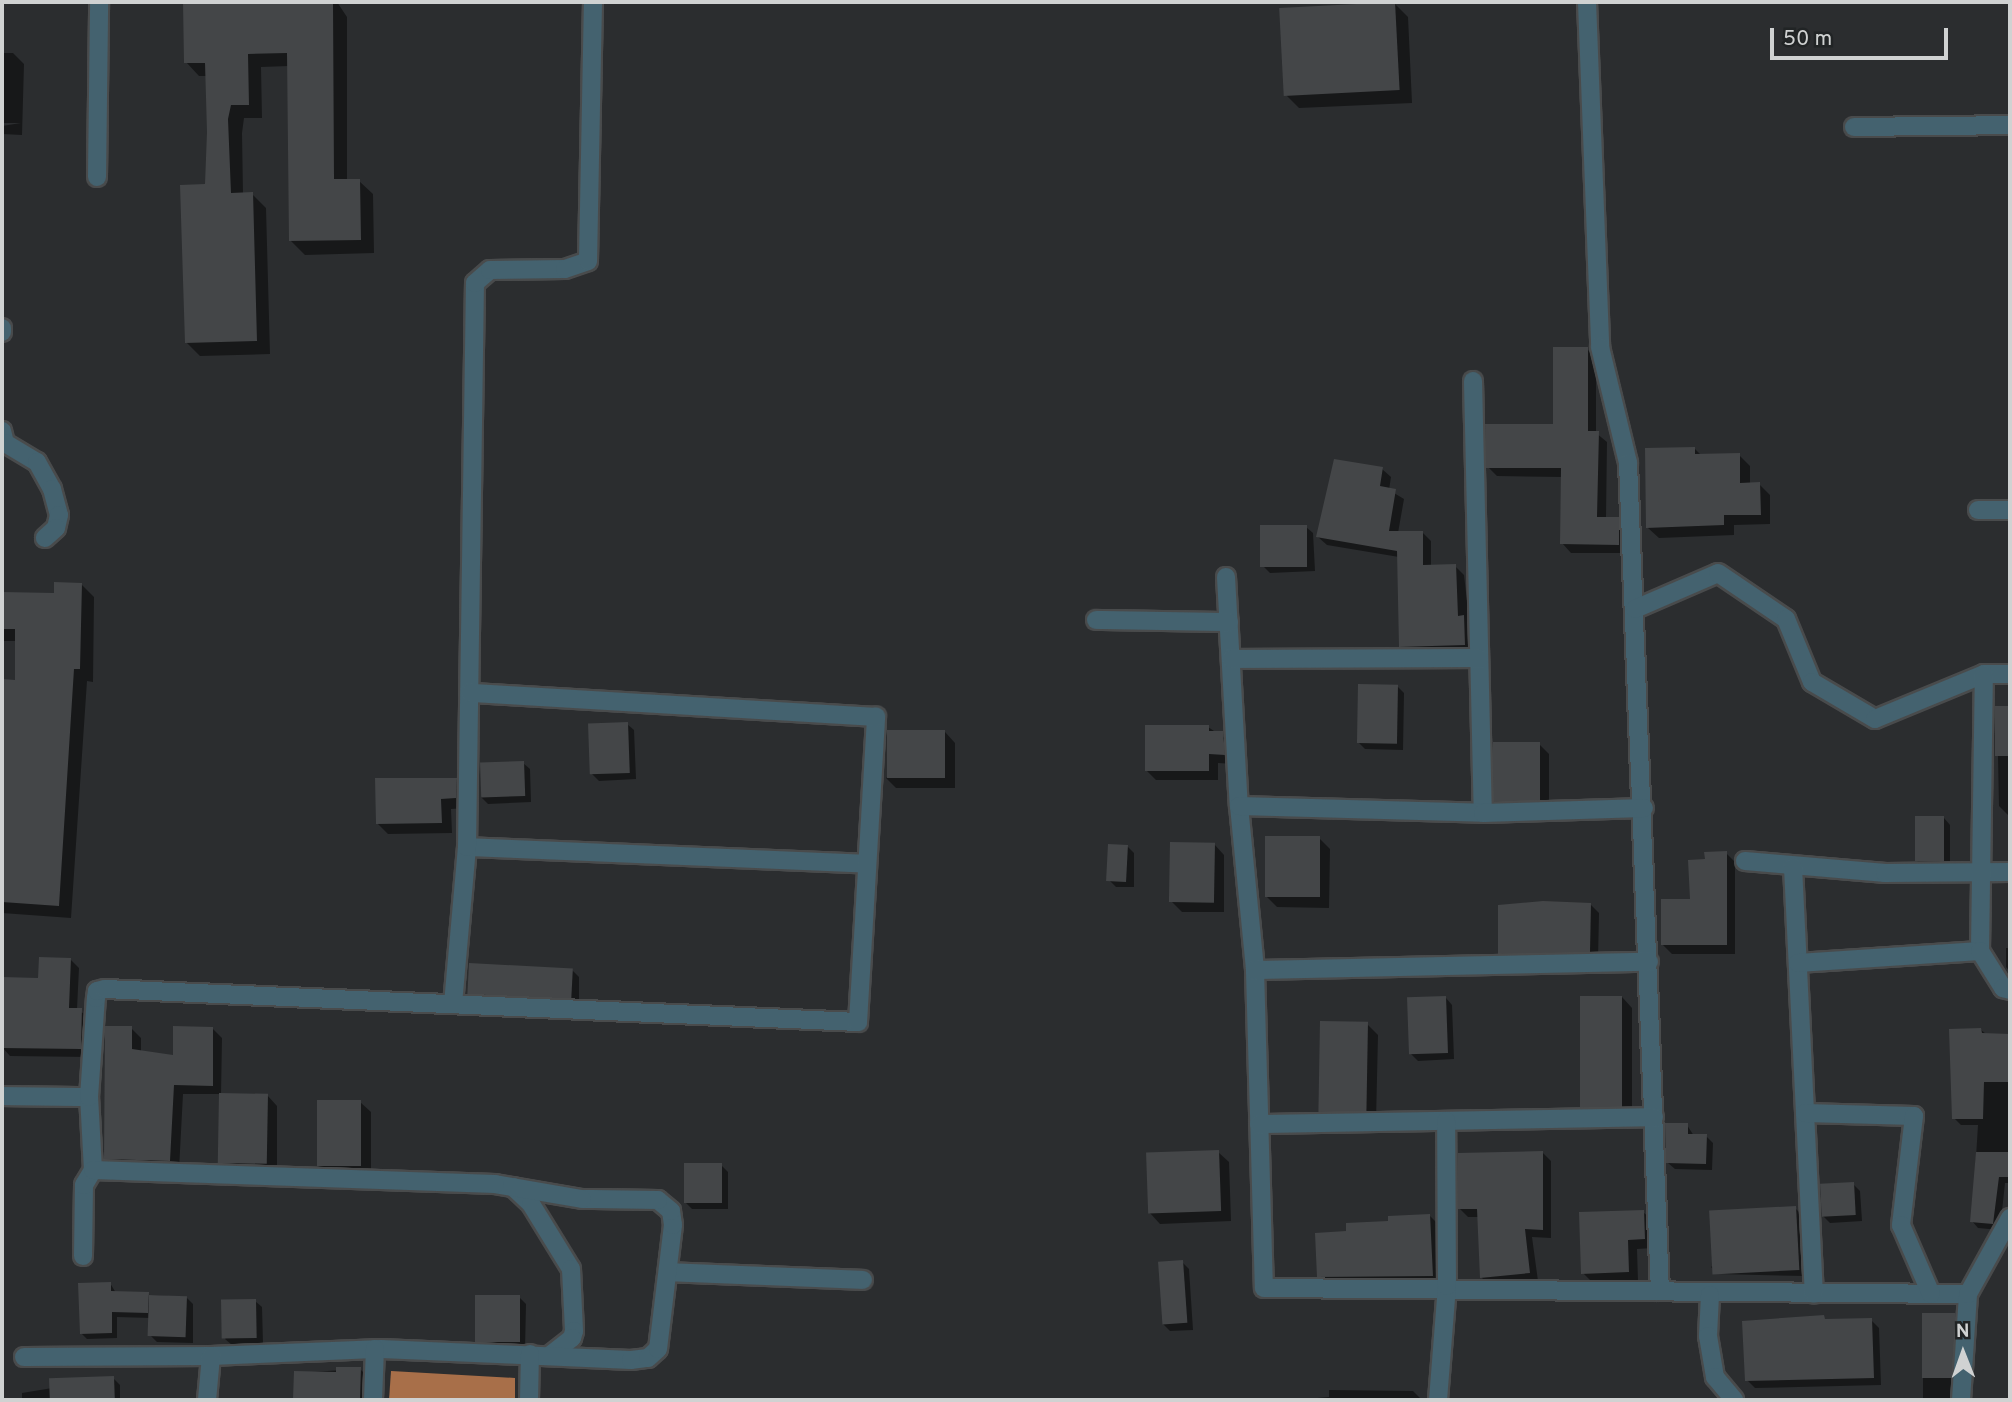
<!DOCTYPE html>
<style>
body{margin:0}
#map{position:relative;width:2012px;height:1402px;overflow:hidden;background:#2b2d2f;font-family:Overpass,sans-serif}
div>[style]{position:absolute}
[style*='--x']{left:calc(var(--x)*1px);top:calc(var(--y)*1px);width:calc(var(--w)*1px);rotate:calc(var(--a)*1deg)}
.water>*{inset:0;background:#a86f49}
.shadow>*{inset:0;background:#0007}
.building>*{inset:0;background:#444648;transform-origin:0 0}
.roads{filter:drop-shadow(2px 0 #494b4c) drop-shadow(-2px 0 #494b4c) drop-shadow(0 2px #494b4c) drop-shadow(0 -2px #494b4c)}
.street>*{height:18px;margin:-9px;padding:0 9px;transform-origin:9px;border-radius:9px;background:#44626f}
span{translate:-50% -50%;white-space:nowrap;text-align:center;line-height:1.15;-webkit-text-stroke:7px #212425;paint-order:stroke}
.frame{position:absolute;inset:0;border:4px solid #d0d2d2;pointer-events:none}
.north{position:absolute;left:1928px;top:1318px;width:70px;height:70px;-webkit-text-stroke:5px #212425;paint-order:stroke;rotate:359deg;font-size:19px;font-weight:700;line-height:28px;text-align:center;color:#d0d2d2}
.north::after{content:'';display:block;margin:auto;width:24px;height:32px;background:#d0d2d2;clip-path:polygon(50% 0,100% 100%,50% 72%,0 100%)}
.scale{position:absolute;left:1770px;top:28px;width:178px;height:32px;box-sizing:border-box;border:4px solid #d0d2d2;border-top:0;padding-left:9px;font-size:21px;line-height:24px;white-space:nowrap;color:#d0d2d2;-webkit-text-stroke:5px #212425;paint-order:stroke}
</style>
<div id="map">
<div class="water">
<div style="clip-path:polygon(391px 1371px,515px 1378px,515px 1400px,389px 1400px)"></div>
</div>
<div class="shadow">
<div style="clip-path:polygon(185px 2px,337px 2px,347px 17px,347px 181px,359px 181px,373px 194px,374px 253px,305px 255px,291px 241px,289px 66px,261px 67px,262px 118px,244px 118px,242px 133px,243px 194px,252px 194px,266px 208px,270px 354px,200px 356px,186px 342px,207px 186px,209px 132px,207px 76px,199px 76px,186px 62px)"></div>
<div style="clip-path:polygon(1394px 3px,1408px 17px,1412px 103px,1299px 108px,1285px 94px)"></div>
<div style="clip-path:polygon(2px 53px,13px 53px,24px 64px,22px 135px,2px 134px,2px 126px,21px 123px,2px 123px)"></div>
<div style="clip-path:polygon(1587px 349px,1596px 358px,1596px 433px,1607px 442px,1606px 518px,1618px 518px,1627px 528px,1628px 553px,1571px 553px,1562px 543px,1563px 477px,1497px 476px,1488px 467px,1555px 426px)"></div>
<div style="clip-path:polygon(1695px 449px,1702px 456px,1739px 455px,1750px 466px,1750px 484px,1759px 484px,1770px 495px,1770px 524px,1734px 525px,1734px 535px,1659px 538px,1648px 528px)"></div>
<div style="clip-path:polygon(1382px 469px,1391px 477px,1389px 490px,1404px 499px,1398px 533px,1422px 532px,1431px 541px,1431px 567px,1455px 566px,1464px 575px,1473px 653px,1409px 655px,1400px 646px,1399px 557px,1327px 545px,1318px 537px)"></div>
<div style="clip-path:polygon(1306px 527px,1313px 533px,1315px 571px,1270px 573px,1263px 566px)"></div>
<div style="clip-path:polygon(81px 584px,94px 597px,93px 682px,87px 681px,71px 918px,2px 913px,2px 681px,16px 682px,17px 641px,2px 641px,2px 594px,55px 595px)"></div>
<div style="clip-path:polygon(1397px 686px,1404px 693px,1403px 750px,1365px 749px,1358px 742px)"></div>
<div style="clip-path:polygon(2010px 707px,2010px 815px,2008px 815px,1999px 806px,1997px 708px)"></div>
<div style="clip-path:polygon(627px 724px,634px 730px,636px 779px,599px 781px,592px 774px)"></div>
<div style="clip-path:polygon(1208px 727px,1232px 743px,1234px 764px,1218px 763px,1218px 780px,1156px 780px,1147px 771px)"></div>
<div style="clip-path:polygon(945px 732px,955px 743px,955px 788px,896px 788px,886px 778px)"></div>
<div style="clip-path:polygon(1539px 744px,1549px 754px,1549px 810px,1506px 811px,1496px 801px)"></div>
<div style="clip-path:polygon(523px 763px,530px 769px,531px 802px,488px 804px,481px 797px)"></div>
<div style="clip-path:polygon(456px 779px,466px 790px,466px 808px,451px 809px,452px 833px,388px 834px,377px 823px)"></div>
<div style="clip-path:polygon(1944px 818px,1950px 825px,1950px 867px,1923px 867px,1917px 861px)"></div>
<div style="clip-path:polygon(1319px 838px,1330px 849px,1329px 908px,1277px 907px,1267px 897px)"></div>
<div style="clip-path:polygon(1214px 844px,1224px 855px,1224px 912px,1182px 912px,1172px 902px)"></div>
<div style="clip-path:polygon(1127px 846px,1134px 853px,1134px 887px,1116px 887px,1109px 880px)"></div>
<div style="clip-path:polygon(1726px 853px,1735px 862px,1735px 954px,1672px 954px,1662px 944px,1692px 901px,1707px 861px)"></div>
<div style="clip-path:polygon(1590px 904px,1599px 913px,1598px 960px,1509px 962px,1500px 953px)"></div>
<div style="clip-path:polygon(2006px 948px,2010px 948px,2010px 972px,2006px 967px)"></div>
<div style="clip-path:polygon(70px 959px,79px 968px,77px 1009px,90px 1018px,89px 1057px,10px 1056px,2px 1047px,2px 979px,40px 980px)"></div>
<div style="clip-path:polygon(572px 970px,579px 977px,579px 1004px,476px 1000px,470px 993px)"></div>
<div style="clip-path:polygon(1622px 997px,1632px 1008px,1632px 1116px,1592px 1117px,1581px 1106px)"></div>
<div style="clip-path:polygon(1446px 998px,1452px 1005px,1454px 1059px,1418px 1061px,1411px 1054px)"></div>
<div style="clip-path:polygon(1367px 1024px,1378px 1035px,1376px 1121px,1331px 1121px,1320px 1111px)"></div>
<div style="clip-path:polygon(131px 1028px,141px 1038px,141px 1052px,175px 1057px,212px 1028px,222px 1038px,221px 1095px,267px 1095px,277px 1106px,277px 1175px,231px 1173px,221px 1162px,221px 1094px,183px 1094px,179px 1170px,115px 1168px,106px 1158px)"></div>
<div style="clip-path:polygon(1981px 1030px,1986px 1034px,2010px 1036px,2010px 1183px,2005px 1183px,2000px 1230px,1978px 1228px,1972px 1221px,1978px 1125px,1961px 1125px,1954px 1118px)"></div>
<div style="clip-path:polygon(360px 1102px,371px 1112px,371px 1178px,329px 1176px,318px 1166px)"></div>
<div style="clip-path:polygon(1687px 1125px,1694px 1136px,1706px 1136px,1713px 1143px,1712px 1170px,1675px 1169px,1668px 1163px)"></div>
<div style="clip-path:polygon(1218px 1152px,1229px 1162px,1231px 1221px,1160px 1224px,1150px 1213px)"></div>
<div style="clip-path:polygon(1542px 1152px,1551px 1161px,1551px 1238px,1532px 1237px,1538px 1281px,1491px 1286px,1482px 1278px,1480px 1217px,1468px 1217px,1460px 1209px)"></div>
<div style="clip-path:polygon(721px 1165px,728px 1172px,728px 1209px,692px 1209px,685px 1202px)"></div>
<div style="clip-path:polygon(1853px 1184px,1860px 1191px,1862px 1221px,1830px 1223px,1823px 1216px)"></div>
<div style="clip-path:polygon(1795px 1208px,1802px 1215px,1805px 1276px,1718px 1274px,1711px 1267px)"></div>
<div style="clip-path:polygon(1643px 1212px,1653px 1221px,1653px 1248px,1637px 1249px,1638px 1281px,1593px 1283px,1583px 1273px)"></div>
<div style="clip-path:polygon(1430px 1216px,1438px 1224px,1441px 1284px,1327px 1284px,1319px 1276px,1348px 1233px)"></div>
<div style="clip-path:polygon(1182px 1262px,1189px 1269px,1193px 1330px,1170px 1331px,1163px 1324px)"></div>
<div style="clip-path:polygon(110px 1283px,116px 1293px,186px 1297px,193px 1304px,193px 1343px,157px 1342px,151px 1336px,151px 1318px,117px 1317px,117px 1338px,87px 1339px,81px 1333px)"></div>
<div style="clip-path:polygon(519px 1297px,526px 1304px,525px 1350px,483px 1348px,476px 1341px)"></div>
<div style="clip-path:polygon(255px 1301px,262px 1307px,263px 1344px,232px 1345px,225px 1339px)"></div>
<div style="clip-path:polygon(1923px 1315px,1955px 1315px,1961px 1322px,1955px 1400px,1923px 1400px)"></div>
<div style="clip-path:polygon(1871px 1320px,1879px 1328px,1881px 1385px,1755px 1388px,1747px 1380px)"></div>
<div style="clip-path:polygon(360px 1369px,367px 1376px,366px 1400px,295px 1398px,295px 1373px)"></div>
<div style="clip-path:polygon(113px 1378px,120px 1385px,120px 1400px,22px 1400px,22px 1393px)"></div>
<div style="clip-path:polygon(1329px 1390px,1413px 1391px,1422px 1400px,1293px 1400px,1329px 1397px)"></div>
</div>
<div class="building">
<div style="clip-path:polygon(183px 2px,333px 2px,334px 179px,360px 179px,361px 240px,289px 241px,287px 53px,248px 54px,249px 105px,231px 105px,228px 119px,231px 193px,253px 192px,257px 341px,185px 343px,180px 185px,205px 184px,207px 132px,205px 63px,184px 63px)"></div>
<div style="left:1395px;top:2px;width:88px;height:116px;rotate:87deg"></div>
<div style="clip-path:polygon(1553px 347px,1588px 347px,1588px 431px,1599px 431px,1597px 517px,1619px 517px,1619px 545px,1560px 544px,1561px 468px,1486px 468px,1485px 424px,1553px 424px)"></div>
<div style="clip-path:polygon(1695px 447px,1695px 454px,1740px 453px,1740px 483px,1760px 482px,1761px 515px,1724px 515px,1724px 525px,1646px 528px,1645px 448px)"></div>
<div style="clip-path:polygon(1334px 459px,1383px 467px,1380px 486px,1396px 489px,1389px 531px,1423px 531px,1423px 565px,1456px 564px,1458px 616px,1464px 615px,1465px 645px,1399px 647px,1397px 551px,1316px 537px)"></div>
<div style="left:1260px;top:525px;width:47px;height:42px"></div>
<div style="clip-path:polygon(54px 582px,82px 583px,80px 669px,74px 669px,59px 906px,2px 902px,2px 679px,15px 680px,15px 629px,2px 629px,2px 592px,54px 593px)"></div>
<div style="left:1358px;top:684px;width:40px;height:59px;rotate:1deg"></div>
<div style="left:1995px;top:706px;width:15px;height:50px"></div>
<div style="left:628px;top:722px;width:51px;height:40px;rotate:88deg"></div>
<div style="clip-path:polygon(1145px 725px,1209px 725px,1209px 731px,1223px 731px,1225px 755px,1209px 754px,1209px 771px,1145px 771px)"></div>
<div style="left:887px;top:730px;width:58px;height:48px"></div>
<div style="left:1493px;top:742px;width:47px;height:59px"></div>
<div style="left:524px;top:761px;width:35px;height:44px;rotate:88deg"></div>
<div style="clip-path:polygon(375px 778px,457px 778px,456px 798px,441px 799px,442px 823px,376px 824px)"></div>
<div style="left:1915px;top:816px;width:29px;height:45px"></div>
<div style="left:1265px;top:836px;width:55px;height:61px"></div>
<div style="left:1170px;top:842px;width:45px;height:60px;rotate:1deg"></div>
<div style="left:1108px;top:844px;width:20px;height:37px;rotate:3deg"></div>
<div style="clip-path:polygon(1727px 851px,1727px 945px,1661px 945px,1661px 899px,1690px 899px,1688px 860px,1705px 859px,1704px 852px)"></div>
<div style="clip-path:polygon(1543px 901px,1591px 903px,1590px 952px,1498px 954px,1498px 905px)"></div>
<div style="clip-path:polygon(39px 957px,71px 958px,69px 1008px,82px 1008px,81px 1049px,2px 1048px,2px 977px,38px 978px)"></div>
<div style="left:469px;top:963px;width:104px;height:31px;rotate:3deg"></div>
<div style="left:1446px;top:996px;width:57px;height:39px;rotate:88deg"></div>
<div style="left:1580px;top:996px;width:42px;height:111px"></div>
<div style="left:1320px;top:1021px;width:48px;height:91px;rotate:1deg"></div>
<div style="clip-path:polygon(105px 1026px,132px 1026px,132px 1049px,173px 1055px,173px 1026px,213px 1027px,213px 1086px,174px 1085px,170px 1161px,104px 1159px)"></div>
<div style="clip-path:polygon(1981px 1028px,1982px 1033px,2010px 1034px,2010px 1082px,1984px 1082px,1983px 1119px,1952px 1119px,1949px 1029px)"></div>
<div style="left:219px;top:1093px;width:49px;height:70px;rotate:1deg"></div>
<div style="left:317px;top:1100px;width:44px;height:66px"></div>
<div style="clip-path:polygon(1665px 1123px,1688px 1123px,1688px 1134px,1707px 1134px,1706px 1164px,1666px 1163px)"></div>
<div style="left:1219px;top:1150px;width:61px;height:73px;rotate:88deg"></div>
<div style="clip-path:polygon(1543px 1151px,1543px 1230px,1525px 1229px,1530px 1273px,1480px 1278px,1477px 1209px,1458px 1209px,1458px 1153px)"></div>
<div style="clip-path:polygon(1976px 1152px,2010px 1152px,2010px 1177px,1999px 1177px,1993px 1224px,1970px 1222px)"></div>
<div style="left:684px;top:1163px;width:38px;height:40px"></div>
<div style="left:1854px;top:1182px;width:33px;height:34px;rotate:87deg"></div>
<div style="left:1796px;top:1206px;width:64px;height:87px;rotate:87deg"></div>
<div style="clip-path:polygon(1644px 1210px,1645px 1239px,1628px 1240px,1629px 1272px,1581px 1274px,1579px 1212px)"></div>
<div style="clip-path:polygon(1430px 1214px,1433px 1276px,1317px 1277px,1315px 1233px,1346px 1231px,1346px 1223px,1388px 1221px,1388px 1216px)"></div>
<div style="left:1183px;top:1260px;width:63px;height:25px;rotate:86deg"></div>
<div style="clip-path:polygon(111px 1282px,111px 1291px,149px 1292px,148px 1313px,112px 1312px,112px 1333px,80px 1334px,78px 1283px)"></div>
<div style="left:149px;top:1295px;width:38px;height:41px;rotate:2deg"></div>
<div style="left:475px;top:1295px;width:45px;height:47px"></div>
<div style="left:256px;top:1299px;width:39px;height:35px;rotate:89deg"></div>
<div style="left:1922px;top:1313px;width:33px;height:65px"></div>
<div style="clip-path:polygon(1824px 1315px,1825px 1319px,1872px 1318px,1874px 1378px,1745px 1381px,1742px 1321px)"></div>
<div style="clip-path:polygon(336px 1367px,361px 1367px,360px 1400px,293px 1399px,294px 1371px,336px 1372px)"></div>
<div style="left:114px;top:1376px;width:24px;height:65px;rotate:88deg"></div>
</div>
<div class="roads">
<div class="street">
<div style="--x:1587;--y:2;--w:345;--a:87.8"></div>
<div style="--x:1600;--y:347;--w:119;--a:76.4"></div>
<div style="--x:1628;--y:463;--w:829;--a:87.79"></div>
<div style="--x:1854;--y:127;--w:156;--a:-0.7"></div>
<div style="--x:97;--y:177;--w:175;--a:-89.3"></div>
<div style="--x:2;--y:328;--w:4;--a:90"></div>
<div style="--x:1473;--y:381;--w:432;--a:88.7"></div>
<div style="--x:2;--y:431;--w:12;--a:76"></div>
<div style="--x:5;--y:443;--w:37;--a:31"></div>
<div style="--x:37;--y:462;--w:31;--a:61"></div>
<div style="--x:52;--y:489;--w:27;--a:75"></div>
<div style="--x:59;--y:515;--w:13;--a:103"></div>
<div style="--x:56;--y:528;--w:15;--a:138"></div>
<div style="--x:1978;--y:510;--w:32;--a:0"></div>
<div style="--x:1226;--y:577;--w:229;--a:86.8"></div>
<div style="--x:1239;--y:806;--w:165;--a:84.4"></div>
<div style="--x:1255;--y:970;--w:318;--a:88.4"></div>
<div style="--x:1264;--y:1288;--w:704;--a:0.49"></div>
<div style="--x:1635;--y:609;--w:90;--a:-23.4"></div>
<div style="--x:1718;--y:573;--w:82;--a:34.1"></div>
<div style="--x:1786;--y:619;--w:68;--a:67.6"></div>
<div style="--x:1812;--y:682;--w:73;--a:30.4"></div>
<div style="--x:1875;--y:719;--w:118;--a:-22.4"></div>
<div style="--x:1984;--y:674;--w:26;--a:0"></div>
<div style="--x:1096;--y:620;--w:133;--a:0.9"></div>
<div style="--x:1231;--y:659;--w:248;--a:-0.2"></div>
<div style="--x:1239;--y:806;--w:244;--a:1.6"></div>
<div style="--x:1483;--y:813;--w:161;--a:-1.8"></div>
<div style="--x:467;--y:847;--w:400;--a:2.4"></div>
<div style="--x:1745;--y:861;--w:141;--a:4.9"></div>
<div style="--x:1885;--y:873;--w:125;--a:-0.5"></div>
<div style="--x:1793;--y:867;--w:427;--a:87.2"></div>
<div style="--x:1980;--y:951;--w:277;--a:-89.2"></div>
<div style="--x:1798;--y:963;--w:182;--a:-3.8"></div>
<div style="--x:1980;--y:951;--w:44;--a:58.1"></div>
<div style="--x:2003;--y:988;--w:7;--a:16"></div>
<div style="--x:1255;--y:970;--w:394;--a:-1.2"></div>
<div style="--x:453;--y:1004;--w:158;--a:-84.9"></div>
<div style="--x:467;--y:847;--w:564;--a:-89.19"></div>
<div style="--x:475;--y:283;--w:20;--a:-41"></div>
<div style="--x:490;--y:270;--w:75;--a:-0.8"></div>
<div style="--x:565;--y:269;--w:24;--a:-19"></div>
<div style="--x:588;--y:261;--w:259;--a:-88.9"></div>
<div style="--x:2;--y:1096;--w:87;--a:0.7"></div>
<div style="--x:1805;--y:1113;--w:109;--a:1.6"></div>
<div style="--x:1914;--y:1116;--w:110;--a:96.8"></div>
<div style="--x:1901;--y:1225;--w:75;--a:66.5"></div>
<div style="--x:1259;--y:1124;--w:395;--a:-1"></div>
<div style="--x:513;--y:1187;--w:25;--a:43"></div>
<div style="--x:531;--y:1204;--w:76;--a:58.4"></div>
<div style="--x:571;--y:1269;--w:62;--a:87.2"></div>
<div style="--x:574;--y:1331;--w:7;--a:106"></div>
<div style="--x:572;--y:1338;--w:28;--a:142"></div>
<div style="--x:83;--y:1256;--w:71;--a:-89.2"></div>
<div style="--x:84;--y:1185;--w:17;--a:-59"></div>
<div style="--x:93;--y:1170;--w:73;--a:-93.1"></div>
<div style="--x:89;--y:1097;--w:99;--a:-86"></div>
<div style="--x:96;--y:998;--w:7;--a:-82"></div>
<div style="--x:97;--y:991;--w:8;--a:-14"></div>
<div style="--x:105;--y:989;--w:754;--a:2.51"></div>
<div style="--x:858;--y:1022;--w:306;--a:-86.6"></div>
<div style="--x:876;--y:717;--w:407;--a:-176.6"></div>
<div style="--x:668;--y:1272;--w:195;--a:2.3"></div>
<div style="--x:1710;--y:1295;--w:41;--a:92.8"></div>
<div style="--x:1708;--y:1336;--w:42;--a:80.3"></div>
<div style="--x:1715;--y:1377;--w:30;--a:50"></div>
<div style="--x:24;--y:1357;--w:187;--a:-0.3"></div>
<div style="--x:211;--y:1356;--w:170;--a:-2.4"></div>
<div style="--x:381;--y:1349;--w:250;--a:2.5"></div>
<div style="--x:631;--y:1360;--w:17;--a:-7"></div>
<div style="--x:648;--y:1358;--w:13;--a:-42"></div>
<div style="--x:658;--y:1349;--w:125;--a:-83.1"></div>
<div style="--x:673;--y:1225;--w:14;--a:-98"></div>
<div style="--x:671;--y:1211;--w:17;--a:-140"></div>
<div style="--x:658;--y:1200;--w:76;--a:-179.2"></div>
<div style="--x:582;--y:1199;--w:88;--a:-170.2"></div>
<div style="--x:495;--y:1184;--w:402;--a:-178"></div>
<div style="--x:207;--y:1400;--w:44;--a:-84.8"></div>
<div style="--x:373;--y:1400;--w:51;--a:-87.8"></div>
<div style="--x:529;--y:1400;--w:46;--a:-88.8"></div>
<div style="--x:1438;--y:1400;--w:114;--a:-85.5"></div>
<div style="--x:1447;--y:1286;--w:165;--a:-90.3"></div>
<div style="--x:1961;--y:1400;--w:106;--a:-86.2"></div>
<div style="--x:1968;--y:1294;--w:87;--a:-61.1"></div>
</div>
</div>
<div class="frame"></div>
<div class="north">N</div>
<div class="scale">50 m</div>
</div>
